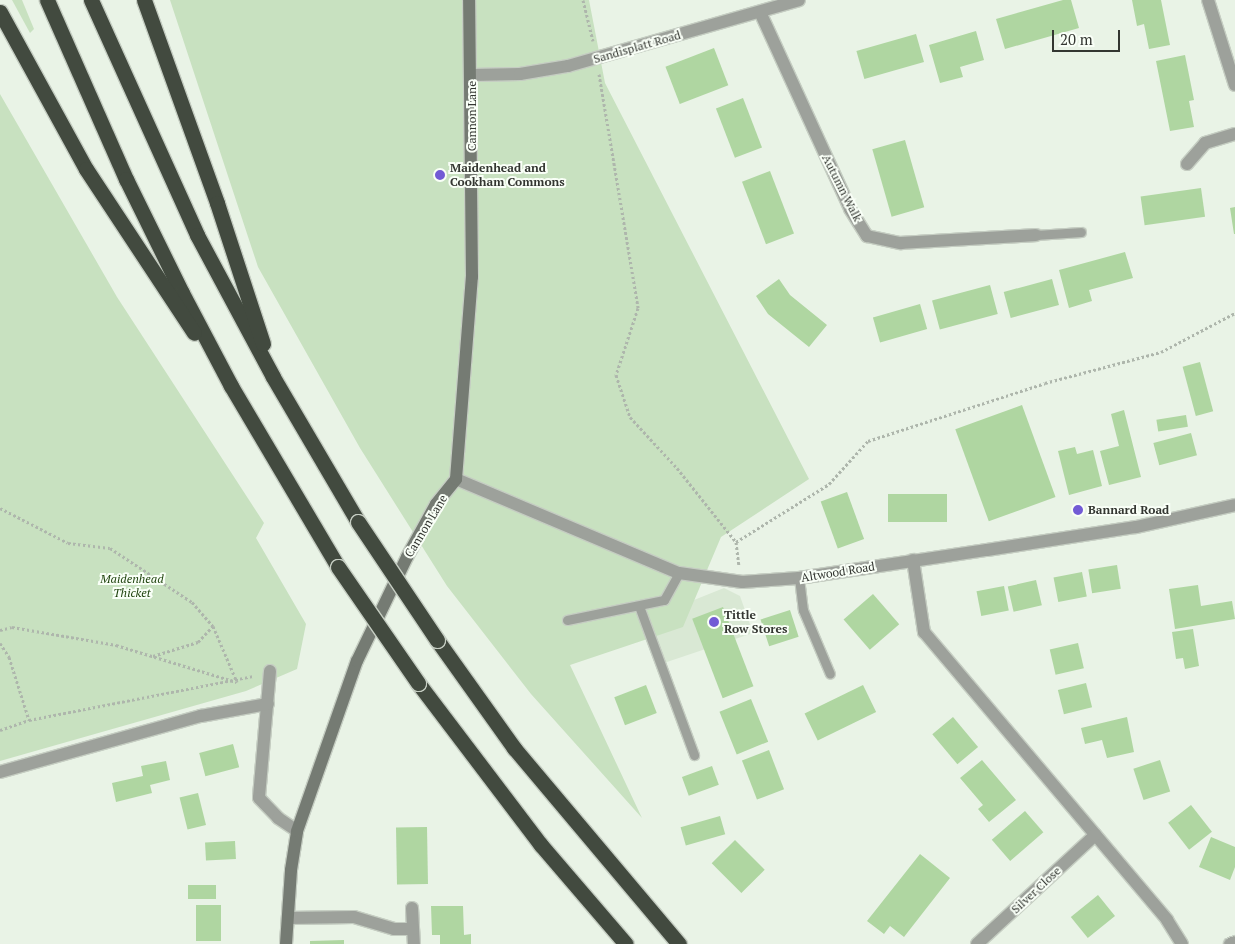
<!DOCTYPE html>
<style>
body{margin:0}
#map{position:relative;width:1235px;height:944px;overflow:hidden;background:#e9f3e6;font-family:"PT Serif",serif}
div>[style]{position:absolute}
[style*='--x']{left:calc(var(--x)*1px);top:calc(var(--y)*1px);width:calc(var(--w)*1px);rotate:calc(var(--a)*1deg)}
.built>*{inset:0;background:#d9e8d4}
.green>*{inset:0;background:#c8e1c0}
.building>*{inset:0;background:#afd6a1;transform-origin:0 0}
.path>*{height:3px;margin-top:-1.5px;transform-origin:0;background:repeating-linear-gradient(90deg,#aeb6ac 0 2.5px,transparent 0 5px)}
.roads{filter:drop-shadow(1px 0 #c5cdc2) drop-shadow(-1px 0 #c5cdc2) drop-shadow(0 1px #c5cdc2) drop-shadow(0 -1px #c5cdc2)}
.lane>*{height:9px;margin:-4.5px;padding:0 4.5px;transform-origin:4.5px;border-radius:4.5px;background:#9da19b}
.street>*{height:12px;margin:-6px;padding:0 6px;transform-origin:6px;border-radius:6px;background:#9da19b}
.secondary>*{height:12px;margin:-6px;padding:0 6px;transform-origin:6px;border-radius:6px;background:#757b73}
.highway>*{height:15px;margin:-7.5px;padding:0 7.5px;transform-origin:7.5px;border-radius:7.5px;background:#424a3f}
.bridges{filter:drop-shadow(1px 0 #c5cdc2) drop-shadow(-1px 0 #c5cdc2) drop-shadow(0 1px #c5cdc2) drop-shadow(0 -1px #c5cdc2)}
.highway-bridge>*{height:15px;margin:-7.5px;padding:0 7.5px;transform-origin:7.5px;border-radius:7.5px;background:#424a3f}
.dots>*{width:14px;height:14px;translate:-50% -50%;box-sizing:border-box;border:2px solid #f9fff7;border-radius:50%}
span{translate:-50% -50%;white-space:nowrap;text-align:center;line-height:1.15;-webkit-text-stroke:4px #f9fff7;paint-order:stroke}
.street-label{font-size:12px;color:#333631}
.poi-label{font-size:12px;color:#333631;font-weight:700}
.left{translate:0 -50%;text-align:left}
.park-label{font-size:12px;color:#193e07;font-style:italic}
.scale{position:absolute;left:1052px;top:30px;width:68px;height:22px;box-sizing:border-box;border:2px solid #333631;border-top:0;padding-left:6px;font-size:15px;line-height:18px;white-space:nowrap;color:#333631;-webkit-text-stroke:4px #f9fff7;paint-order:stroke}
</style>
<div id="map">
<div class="built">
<div style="clip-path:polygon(724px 588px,740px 596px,753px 633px,664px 663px,649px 618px)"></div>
</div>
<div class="green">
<div style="clip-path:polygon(12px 0,22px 0,34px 29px,30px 33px)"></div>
<div style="clip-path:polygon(170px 0,589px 0,605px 83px,809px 479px,721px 537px,683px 627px,570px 665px,642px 818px,531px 694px,447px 586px,360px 448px,258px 267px)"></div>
<div style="clip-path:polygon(0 94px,117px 297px,264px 523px,256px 538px,306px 624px,297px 669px,246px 691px,0 761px)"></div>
</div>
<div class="building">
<div style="clip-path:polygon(1063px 0,1071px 0,1079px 28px,1005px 49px,996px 19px)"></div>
<div style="clip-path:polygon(1132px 0,1161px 0,1170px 45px,1149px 49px,1144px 24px,1137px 26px)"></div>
<div style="clip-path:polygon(976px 31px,984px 60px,960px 67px,963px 77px,940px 83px,929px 45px)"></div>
<div style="left:916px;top:34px;width:29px;height:62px;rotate:74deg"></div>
<div style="left:714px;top:48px;width:40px;height:52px;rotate:69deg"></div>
<div style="clip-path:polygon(1185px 55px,1194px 100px,1189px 101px,1194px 127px,1170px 131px,1156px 61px)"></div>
<div style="left:743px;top:98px;width:53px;height:29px;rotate:69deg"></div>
<div style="left:905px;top:140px;width:70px;height:34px;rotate:74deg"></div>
<div style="left:770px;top:171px;width:67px;height:30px;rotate:69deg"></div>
<div style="left:1201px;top:188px;width:29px;height:61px;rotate:82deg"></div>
<div style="clip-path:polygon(1235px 207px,1235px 234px,1234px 234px,1230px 208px)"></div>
<div style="clip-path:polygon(1125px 252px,1133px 278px,1089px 290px,1092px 301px,1069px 308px,1059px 270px)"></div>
<div style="clip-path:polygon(779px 279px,790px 295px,827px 325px,809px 347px,768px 314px,756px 296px)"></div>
<div style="left:1052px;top:279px;width:27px;height:50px;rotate:75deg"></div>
<div style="left:990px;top:285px;width:30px;height:60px;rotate:75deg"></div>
<div style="left:920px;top:304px;width:26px;height:49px;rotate:74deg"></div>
<div style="left:1200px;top:362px;width:51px;height:18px;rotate:75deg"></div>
<div style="left:1022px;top:405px;width:98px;height:71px;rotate:70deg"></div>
<div style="clip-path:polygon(1124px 410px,1141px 477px,1109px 485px,1100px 451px,1119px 446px,1111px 414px)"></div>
<div style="left:1186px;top:415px;width:12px;height:30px;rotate:81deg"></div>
<div style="left:1191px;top:433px;width:23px;height:39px;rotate:75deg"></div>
<div style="clip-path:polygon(1075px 447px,1077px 454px,1093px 450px,1102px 486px,1069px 495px,1058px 451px)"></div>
<div style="left:847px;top:492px;width:50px;height:28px;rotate:70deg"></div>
<div style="left:888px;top:494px;width:59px;height:28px"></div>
<div style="left:1117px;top:565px;width:24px;height:29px;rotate:81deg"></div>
<div style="left:1082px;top:572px;width:25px;height:29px;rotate:79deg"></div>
<div style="left:1036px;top:580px;width:26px;height:29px;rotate:77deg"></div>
<div style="clip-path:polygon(1198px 585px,1201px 606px,1232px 601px,1235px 619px,1175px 629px,1169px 589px)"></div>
<div style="left:1004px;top:586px;width:25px;height:28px;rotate:79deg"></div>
<div style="left:873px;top:594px;width:40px;height:39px;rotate:49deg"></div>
<div style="left:723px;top:607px;width:85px;height:33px;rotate:69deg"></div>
<div style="left:790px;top:610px;width:28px;height:31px;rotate:72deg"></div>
<div style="clip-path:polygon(1193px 629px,1199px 666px,1185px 669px,1183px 658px,1176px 659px,1172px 632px)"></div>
<div style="left:1078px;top:643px;width:26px;height:29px;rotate:77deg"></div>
<div style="left:1086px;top:683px;width:25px;height:29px;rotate:76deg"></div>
<div style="left:646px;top:685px;width:30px;height:34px;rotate:69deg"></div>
<div style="left:863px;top:685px;width:30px;height:65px;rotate:64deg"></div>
<div style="left:751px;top:699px;width:46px;height:34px;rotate:68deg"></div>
<div style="left:953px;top:717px;width:39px;height:27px;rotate:50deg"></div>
<div style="clip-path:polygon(1127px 717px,1134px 752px,1107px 758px,1102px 740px,1085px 744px,1081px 728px)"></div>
<div style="left:233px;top:744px;width:24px;height:35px;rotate:75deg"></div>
<div style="left:769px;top:750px;width:42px;height:29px;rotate:69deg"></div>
<div style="clip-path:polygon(982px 760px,1016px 800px,989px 822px,978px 809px,983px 805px,960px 778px)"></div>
<div style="left:1160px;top:760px;width:33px;height:28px;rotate:72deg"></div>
<div style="clip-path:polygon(166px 761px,170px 780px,150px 785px,152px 793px,116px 802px,112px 783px,143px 776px,141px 766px)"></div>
<div style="left:712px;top:766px;width:20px;height:32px;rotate:70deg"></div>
<div style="left:198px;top:793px;width:33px;height:19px;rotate:76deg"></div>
<div style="left:1191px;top:805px;width:34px;height:29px;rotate:52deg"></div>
<div style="left:1025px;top:811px;width:28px;height:44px;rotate:49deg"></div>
<div style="left:720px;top:816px;width:19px;height:41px;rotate:74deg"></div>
<div style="left:427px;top:827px;width:57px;height:31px;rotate:89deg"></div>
<div style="clip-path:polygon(1211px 837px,1235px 847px,1235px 867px,1230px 880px,1199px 867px)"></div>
<div style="left:735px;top:840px;width:42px;height:33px;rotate:45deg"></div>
<div style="left:235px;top:841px;width:18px;height:30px;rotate:87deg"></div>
<div style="clip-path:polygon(920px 854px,950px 878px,904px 937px,890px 926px,884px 934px,867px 921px)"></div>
<div style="left:188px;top:885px;width:28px;height:14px"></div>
<div style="left:1098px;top:895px;width:27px;height:35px;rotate:51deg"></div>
<div style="left:196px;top:905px;width:25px;height:36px"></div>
<div style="clip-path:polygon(431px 906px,463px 906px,464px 935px,471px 934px,471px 944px,440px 944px,440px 935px,432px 935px)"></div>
<div style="clip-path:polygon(344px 940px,344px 944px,310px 944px,310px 941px)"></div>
</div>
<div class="path">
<div style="--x:583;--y:0;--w:42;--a:76.3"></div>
<div style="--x:599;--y:74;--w:237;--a:80.5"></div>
<div style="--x:638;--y:308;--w:71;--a:108.2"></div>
<div style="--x:616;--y:375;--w:44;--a:71.6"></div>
<div style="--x:630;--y:417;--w:69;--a:47.3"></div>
<div style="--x:677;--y:468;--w:95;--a:51.4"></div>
<div style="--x:736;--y:542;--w:23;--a:83"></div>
<div style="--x:0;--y:508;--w:76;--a:27.2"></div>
<div style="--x:68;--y:543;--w:42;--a:6.8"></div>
<div style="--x:110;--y:548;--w:98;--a:33.4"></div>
<div style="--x:192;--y:602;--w:32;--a:49"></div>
<div style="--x:213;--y:626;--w:61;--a:66.8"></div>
<div style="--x:736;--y:542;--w:110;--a:-31.9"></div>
<div style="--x:829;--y:484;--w:58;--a:-47.8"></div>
<div style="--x:868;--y:441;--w:186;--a:-18.1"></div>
<div style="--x:1045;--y:383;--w:120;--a:-15"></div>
<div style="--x:1161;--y:352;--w:84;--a:-27.8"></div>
<div style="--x:0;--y:630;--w:12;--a:-14"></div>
<div style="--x:12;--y:627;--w:106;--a:9.8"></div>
<div style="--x:116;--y:645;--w:126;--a:17.1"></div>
<div style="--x:0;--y:643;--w:17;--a:57"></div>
<div style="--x:9;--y:657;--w:66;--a:72.4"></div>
<div style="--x:153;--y:656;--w:47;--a:-17.3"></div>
<div style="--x:198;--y:642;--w:22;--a:-47"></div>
<div style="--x:0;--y:730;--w:31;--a:-19"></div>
<div style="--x:29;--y:720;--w:228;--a:-11.1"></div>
</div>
<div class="roads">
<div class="lane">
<div style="--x:1036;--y:235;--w:45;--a:-3.8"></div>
<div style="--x:799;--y:578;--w:32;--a:83"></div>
<div style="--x:803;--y:610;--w:69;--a:67.1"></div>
<div style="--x:639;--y:606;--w:159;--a:69.7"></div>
<div style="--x:567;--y:620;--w:99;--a:-11.7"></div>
<div style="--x:664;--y:600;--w:31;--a:-61"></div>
</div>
<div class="street">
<div style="--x:1208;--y:0;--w:89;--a:72.4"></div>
<div style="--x:760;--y:12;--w:217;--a:65.4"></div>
<div style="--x:850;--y:209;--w:32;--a:58"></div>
<div style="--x:867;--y:236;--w:35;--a:12"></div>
<div style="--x:901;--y:243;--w:135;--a:-3.4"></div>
<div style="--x:472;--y:75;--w:48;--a:-1.2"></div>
<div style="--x:520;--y:74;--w:49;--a:-9.5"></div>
<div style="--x:568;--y:66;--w:240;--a:-15.9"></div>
<div style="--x:1187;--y:164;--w:28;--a:-49"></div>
<div style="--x:1205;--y:143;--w:31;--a:-17"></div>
<div style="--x:456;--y:479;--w:242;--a:22.9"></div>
<div style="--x:679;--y:573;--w:64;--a:8.1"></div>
<div style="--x:742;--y:582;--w:57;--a:-4"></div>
<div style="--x:799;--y:578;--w:190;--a:-8.5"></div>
<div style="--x:987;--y:550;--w:151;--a:-8.8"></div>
<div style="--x:1136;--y:527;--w:101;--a:-12.5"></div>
<div style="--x:913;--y:560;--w:73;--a:81.3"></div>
<div style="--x:924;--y:632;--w:377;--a:49.8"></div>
<div style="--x:1167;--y:920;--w:28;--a:58"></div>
<div style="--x:270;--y:671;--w:127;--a:95"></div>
<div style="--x:259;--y:798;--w:28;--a:46"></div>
<div style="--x:278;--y:818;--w:23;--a:34"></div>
<div style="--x:0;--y:772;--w:209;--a:-15.6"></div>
<div style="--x:201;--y:716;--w:68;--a:-10.2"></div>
<div style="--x:412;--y:908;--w:36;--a:87"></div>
<div style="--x:288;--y:918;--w:66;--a:-0.9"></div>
<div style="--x:354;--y:917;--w:42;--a:16.7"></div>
<div style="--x:394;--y:929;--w:19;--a:0"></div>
<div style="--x:977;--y:944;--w:161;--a:-42.7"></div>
<div style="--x:1230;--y:944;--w:5;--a:-22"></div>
</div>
<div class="secondary">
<div style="--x:286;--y:944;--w:74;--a:-86.1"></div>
<div style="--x:291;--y:870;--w:39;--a:-81"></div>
<div style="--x:297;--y:831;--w:180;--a:-70.6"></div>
<div style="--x:357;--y:661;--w:115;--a:-64.3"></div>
<div style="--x:407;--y:557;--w:60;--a:-61.3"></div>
<div style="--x:436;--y:504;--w:32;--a:-51"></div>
<div style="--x:456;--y:479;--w:203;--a:-85.5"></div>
<div style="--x:472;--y:277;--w:277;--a:-90.6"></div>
</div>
<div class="highway">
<div style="--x:47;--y:0;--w:196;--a:66.2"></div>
<div style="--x:126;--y:179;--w:127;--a:63.8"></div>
<div style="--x:182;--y:293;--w:105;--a:62.2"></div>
<div style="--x:231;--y:386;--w:210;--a:59.4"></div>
<div style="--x:91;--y:0;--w:258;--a:65.7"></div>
<div style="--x:197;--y:235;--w:161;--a:61.8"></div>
<div style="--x:273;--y:377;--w:168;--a:59.6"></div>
<div style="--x:144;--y:0;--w:216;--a:70.2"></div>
<div style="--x:217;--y:203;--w:148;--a:71.9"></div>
<div style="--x:0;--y:12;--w:179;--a:61.3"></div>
<div style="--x:86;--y:169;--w:196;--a:56.6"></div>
<div style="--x:437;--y:640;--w:133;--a:54.5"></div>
<div style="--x:514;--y:748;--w:256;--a:49.9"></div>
<div style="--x:418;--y:683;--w:203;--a:52.8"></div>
<div style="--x:541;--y:845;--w:130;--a:49.4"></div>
</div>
</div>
<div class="bridges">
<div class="highway-bridge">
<div style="--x:358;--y:522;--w:142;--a:56.2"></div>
<div style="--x:338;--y:567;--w:141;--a:55.4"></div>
</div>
</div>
<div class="dots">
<div style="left:440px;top:175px;background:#725bd5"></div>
<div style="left:1078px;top:510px;background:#725bd5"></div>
<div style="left:714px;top:622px;background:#725bd5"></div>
</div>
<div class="street-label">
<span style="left:637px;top:47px;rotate:-16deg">Sandisplatt Road</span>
<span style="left:472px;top:116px;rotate:-90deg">Cannon Lane</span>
<span style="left:842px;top:188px;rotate:63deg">Autumn Walk</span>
<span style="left:426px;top:526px;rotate:-59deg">Cannon Lane</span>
<span style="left:838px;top:572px;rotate:-9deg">Altwood Road</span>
<span style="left:1036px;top:890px;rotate:-43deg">Silver Close</span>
</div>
<div class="poi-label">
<span class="left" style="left:450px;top:175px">Maidenhead and<br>Cookham Commons</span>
<span class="left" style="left:1088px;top:510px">Bannard Road</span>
<span class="left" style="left:724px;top:622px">Tittle<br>Row Stores</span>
</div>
<div class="park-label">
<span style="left:132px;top:586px">Maidenhead<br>Thicket</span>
</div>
<div class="scale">20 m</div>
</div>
